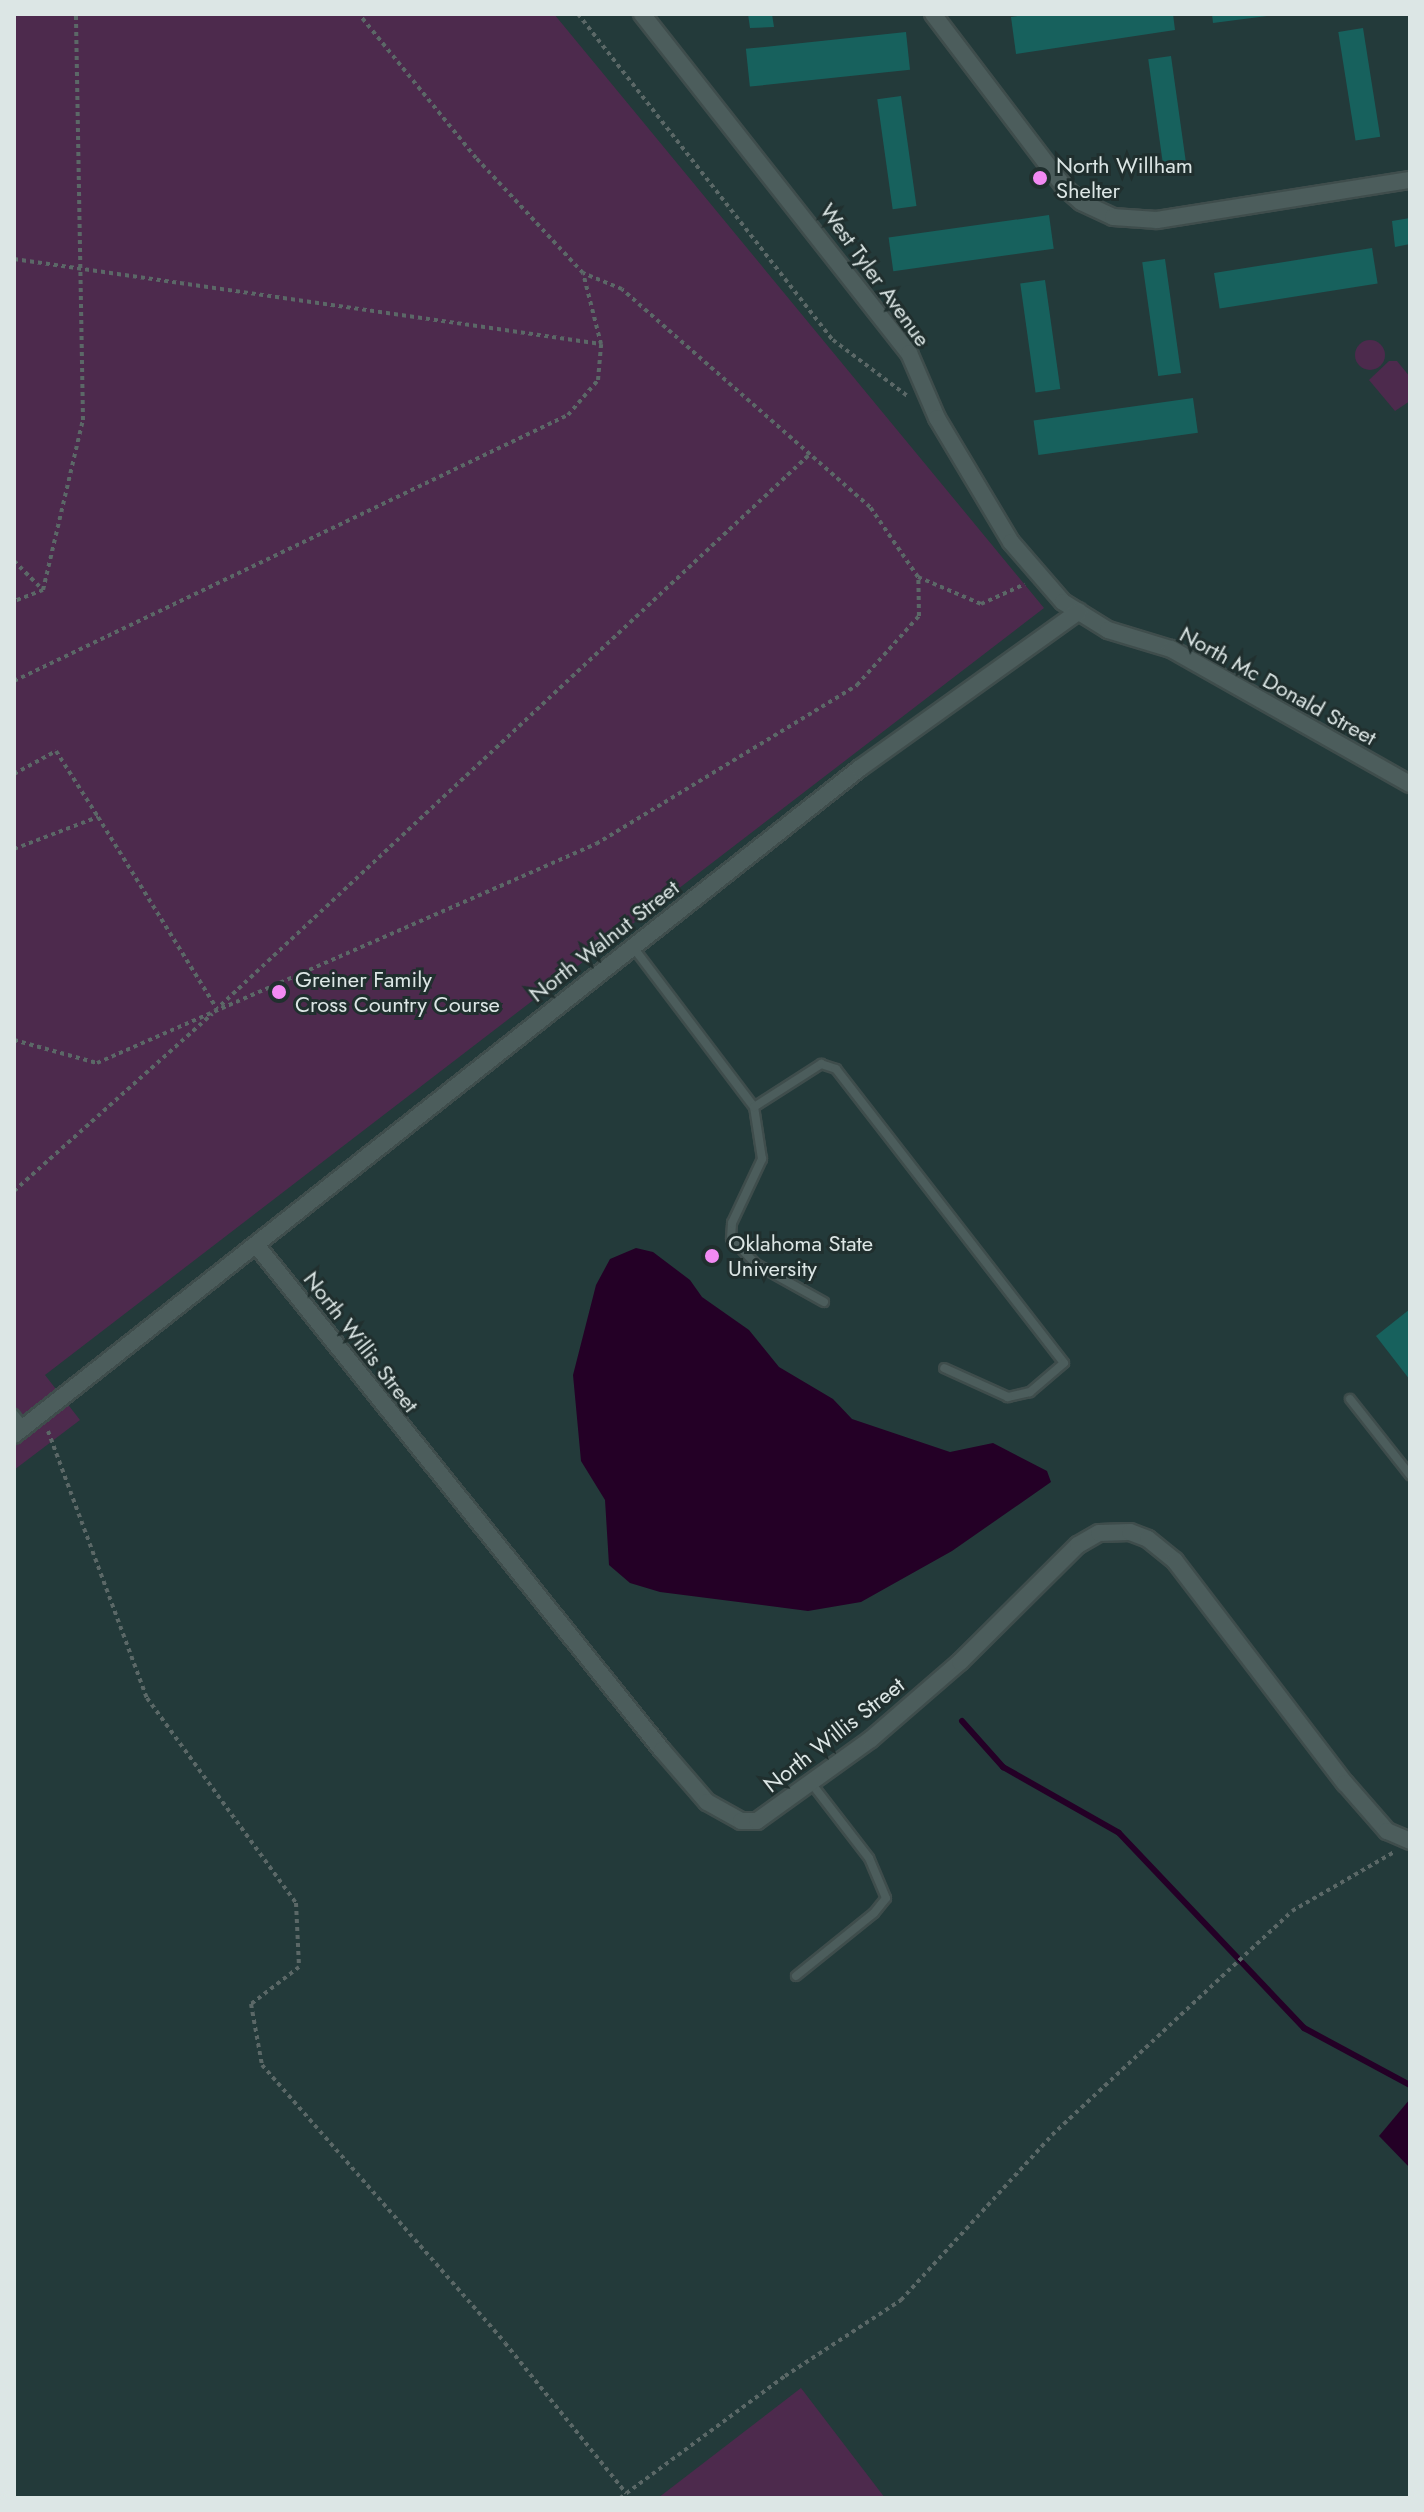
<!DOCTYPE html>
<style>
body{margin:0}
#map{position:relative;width:1424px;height:2512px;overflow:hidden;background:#202f2e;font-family:Jost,sans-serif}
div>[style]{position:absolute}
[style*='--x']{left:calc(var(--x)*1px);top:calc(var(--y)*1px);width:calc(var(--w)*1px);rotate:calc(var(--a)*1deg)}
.built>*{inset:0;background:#233a3a;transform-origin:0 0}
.green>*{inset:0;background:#4d2a4d}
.round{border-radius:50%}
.water>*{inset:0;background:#240026}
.stream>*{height:6px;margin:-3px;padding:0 3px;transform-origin:3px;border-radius:3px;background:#240026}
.building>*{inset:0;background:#17615d;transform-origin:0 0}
.path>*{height:4px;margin-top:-2px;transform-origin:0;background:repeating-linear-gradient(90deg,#5b6867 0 4px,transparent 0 8px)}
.roads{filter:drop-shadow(2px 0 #3f4d4c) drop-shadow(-2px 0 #3f4d4c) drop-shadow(0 2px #3f4d4c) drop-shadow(0 -2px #3f4d4c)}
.lane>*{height:8px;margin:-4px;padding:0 4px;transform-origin:4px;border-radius:4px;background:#4c5d5c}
.street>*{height:16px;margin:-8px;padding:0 8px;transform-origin:8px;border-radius:8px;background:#4c5d5c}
.dots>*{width:22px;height:22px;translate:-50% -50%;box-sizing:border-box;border:4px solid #202f2e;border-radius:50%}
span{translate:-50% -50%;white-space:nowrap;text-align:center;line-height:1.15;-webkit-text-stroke:6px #202f2e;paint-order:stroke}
.poi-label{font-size:22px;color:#dce6e5}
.left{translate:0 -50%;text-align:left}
.street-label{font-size:22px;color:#dce6e5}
.frame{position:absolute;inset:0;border:16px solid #dce6e5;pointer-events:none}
</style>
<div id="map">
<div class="built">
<div style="left:14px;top:14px;width:1396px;height:2484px"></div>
</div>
<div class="green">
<div style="clip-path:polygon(14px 14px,554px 14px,1044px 608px,45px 1375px,80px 1420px,14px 1470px)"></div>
<div class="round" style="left:1355px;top:340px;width:30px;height:30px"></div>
<div style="clip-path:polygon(1389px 361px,1397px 361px,1410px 377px,1410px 401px,1395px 411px,1369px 380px)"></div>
<div style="clip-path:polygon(801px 2388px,885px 2498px,658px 2498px)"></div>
</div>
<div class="water">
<div style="clip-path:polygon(636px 1248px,653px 1252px,690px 1280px,702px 1297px,749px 1330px,779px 1367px,833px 1399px,852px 1419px,950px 1452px,993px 1443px,1047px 1471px,1051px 1482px,952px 1551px,861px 1602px,808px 1611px,660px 1592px,630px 1583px,609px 1565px,605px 1500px,581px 1461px,573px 1375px,596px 1285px,610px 1259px)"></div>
<div style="clip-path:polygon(1410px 2099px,1410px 2168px,1379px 2136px)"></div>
</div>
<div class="stream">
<div style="--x:962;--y:1721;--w:62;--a:48.3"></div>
<div style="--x:1003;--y:1767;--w:133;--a:29.6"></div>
<div style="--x:1119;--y:1833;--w:269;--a:46.5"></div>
<div style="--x:1304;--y:2028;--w:120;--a:28.3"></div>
</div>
<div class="building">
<div style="clip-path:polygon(748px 14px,772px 14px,774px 27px,750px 28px)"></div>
<div style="clip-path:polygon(1030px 14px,1173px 14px,1175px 30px,1016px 54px,1011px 17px)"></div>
<div style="clip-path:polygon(1212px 14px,1267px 14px,1267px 16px,1213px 23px)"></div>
<div style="left:1363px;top:28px;width:110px;height:25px;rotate:81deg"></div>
<div style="left:906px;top:32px;width:38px;height:161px;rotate:84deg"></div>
<div style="left:1171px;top:56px;width:112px;height:23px;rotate:82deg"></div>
<div style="left:901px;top:96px;width:111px;height:24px;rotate:82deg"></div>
<div style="left:1049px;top:215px;width:34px;height:162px;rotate:82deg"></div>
<div style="clip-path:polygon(1410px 218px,1410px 244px,1395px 247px,1392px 221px)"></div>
<div style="left:1372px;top:248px;width:36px;height:160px;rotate:81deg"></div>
<div style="left:1165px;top:259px;width:115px;height:23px;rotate:82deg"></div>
<div style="left:1045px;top:280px;width:110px;height:25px;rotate:82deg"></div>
<div style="left:1193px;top:398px;width:35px;height:161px;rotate:82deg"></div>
<div style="clip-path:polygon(1410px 1309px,1410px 1380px,1376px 1336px)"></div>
</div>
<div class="path">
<div style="--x:578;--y:14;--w:414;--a:52"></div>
<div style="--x:833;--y:340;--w:95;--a:36.9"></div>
<div style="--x:14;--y:259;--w:593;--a:8.24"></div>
<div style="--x:14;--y:561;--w:41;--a:45"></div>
<div style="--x:43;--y:590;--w:31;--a:159"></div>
<div style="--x:918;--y:577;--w:69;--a:23.2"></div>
<div style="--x:981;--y:604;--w:48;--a:-24.4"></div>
<div style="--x:43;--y:590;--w:175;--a:-76.8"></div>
<div style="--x:83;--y:420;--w:406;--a:-91"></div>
<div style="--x:14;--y:681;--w:615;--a:-25.65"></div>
<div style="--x:568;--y:415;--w:46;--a:-49.4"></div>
<div style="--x:598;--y:380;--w:36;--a:-85"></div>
<div style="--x:601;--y:344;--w:73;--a:-104.2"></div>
<div style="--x:14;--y:774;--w:48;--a:-28.7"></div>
<div style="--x:56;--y:751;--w:78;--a:57.5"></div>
<div style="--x:14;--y:849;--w:90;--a:-20.9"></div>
<div style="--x:98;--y:817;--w:226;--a:58.2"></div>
<div style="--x:221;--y:1005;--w:805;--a:-43.09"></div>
<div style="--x:14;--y:1040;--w:86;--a:15.5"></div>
<div style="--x:97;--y:1063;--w:545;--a:-23.7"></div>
<div style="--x:596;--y:844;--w:306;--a:-31.3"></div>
<div style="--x:857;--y:685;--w:93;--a:-48.1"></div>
<div style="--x:919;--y:616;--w:39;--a:-91"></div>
<div style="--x:918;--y:577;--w:85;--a:-124.4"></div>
<div style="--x:870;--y:507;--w:330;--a:-138.7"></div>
<div style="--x:622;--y:289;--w:42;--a:-157.7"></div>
<div style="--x:583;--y:273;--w:157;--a:-132.9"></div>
<div style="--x:476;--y:158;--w:186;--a:-129.1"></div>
<div style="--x:14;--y:1191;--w:266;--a:-41.8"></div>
<div style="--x:48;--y:1431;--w:285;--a:69.7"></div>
<div style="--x:147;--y:1698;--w:253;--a:54"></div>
<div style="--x:296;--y:1903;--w:64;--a:87.3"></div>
<div style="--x:299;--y:1967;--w:61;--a:142.4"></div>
<div style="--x:251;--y:2004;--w:62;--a:79.8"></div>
<div style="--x:262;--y:2065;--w:369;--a:48.8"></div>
<div style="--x:505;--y:2343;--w:193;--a:51.1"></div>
<div style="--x:620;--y:2498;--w:205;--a:-36.5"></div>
<div style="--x:785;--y:2376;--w:139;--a:-33.2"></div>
<div style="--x:901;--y:2300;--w:224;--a:-47.5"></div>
<div style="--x:1052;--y:2135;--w:328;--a:-43"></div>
<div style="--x:1292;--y:1911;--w:118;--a:-30"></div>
</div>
<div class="roads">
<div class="lane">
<div style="--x:633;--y:947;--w:201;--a:52.9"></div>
<div style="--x:824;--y:1302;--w:78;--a:-150.8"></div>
<div style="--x:756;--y:1264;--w:36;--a:-134"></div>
<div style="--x:731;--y:1238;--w:15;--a:-86"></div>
<div style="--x:732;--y:1223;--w:71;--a:-64.9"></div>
<div style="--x:762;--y:1159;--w:53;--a:-98.7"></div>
<div style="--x:754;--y:1107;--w:80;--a:-32.7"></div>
<div style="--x:821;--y:1064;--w:16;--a:18"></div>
<div style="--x:836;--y:1069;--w:372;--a:52.2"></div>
<div style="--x:1064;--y:1363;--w:45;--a:139.5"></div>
<div style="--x:1030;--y:1392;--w:23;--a:167"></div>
<div style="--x:1008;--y:1397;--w:70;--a:-155.6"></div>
<div style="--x:1350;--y:1399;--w:97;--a:51.7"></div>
<div style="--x:14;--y:1414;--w:16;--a:52"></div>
<div style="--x:796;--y:1976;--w:100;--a:-38.9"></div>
<div style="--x:874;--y:1913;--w:19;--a:-51"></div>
<div style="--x:886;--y:1898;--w:43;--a:-113"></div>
<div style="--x:869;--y:1858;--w:93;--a:-127.6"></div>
</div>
<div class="street">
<div style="--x:642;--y:14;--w:432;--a:51.8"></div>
<div style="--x:909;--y:353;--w:71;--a:66.7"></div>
<div style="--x:937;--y:418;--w:144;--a:59.2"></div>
<div style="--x:1011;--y:542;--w:79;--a:49.1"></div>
<div style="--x:1063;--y:602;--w:53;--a:31.9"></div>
<div style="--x:1108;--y:630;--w:66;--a:16.8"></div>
<div style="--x:1171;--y:649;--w:274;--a:29.5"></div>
<div style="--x:933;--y:14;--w:218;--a:52.8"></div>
<div style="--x:1065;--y:188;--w:21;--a:41"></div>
<div style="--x:1081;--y:202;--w:35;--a:25"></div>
<div style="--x:1113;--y:217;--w:44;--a:3.9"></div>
<div style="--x:1157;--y:220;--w:256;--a:-9"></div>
<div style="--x:257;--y:1246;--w:647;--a:51.22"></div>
<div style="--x:662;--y:1750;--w:69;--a:49.1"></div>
<div style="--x:707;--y:1802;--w:39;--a:29"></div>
<div style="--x:741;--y:1821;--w:16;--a:0"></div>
<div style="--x:757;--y:1821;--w:140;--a:-35.7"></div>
<div style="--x:871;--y:1739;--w:118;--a:-40.9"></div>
<div style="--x:960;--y:1662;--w:166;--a:-44.8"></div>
<div style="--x:1078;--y:1545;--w:24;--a:-30"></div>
<div style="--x:1099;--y:1533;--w:31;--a:-2"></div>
<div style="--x:1130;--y:1532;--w:19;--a:21"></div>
<div style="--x:1148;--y:1539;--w:35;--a:39"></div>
<div style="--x:1175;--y:1561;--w:280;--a:52.6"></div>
<div style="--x:1345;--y:1783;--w:64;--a:48.8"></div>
<div style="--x:1387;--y:1831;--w:25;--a:23"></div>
<div style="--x:14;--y:1435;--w:1077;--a:-38.25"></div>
<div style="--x:860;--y:768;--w:269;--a:-35.6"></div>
</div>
</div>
<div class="dots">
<div style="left:1040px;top:178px;background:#f28af3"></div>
<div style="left:279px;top:992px;background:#f28af3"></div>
<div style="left:712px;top:1256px;background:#f28af3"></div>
</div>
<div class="poi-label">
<span class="left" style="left:1056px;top:178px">North Willham<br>Shelter</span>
<span class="left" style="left:295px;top:992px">Greiner Family<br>Cross Country Course</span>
<span class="left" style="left:728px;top:1256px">Oklahoma State<br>University</span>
</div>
<div class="street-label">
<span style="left:875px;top:275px;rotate:54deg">West Tyler Avenue</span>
<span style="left:1278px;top:686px;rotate:29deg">North Mc Donald Street</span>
<span style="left:604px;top:941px;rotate:-38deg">North Walnut Street</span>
<span style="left:361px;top:1342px;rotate:52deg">North Willis Street</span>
<span style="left:834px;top:1735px;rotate:-38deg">North Willis Street</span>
</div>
<div class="frame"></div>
</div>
